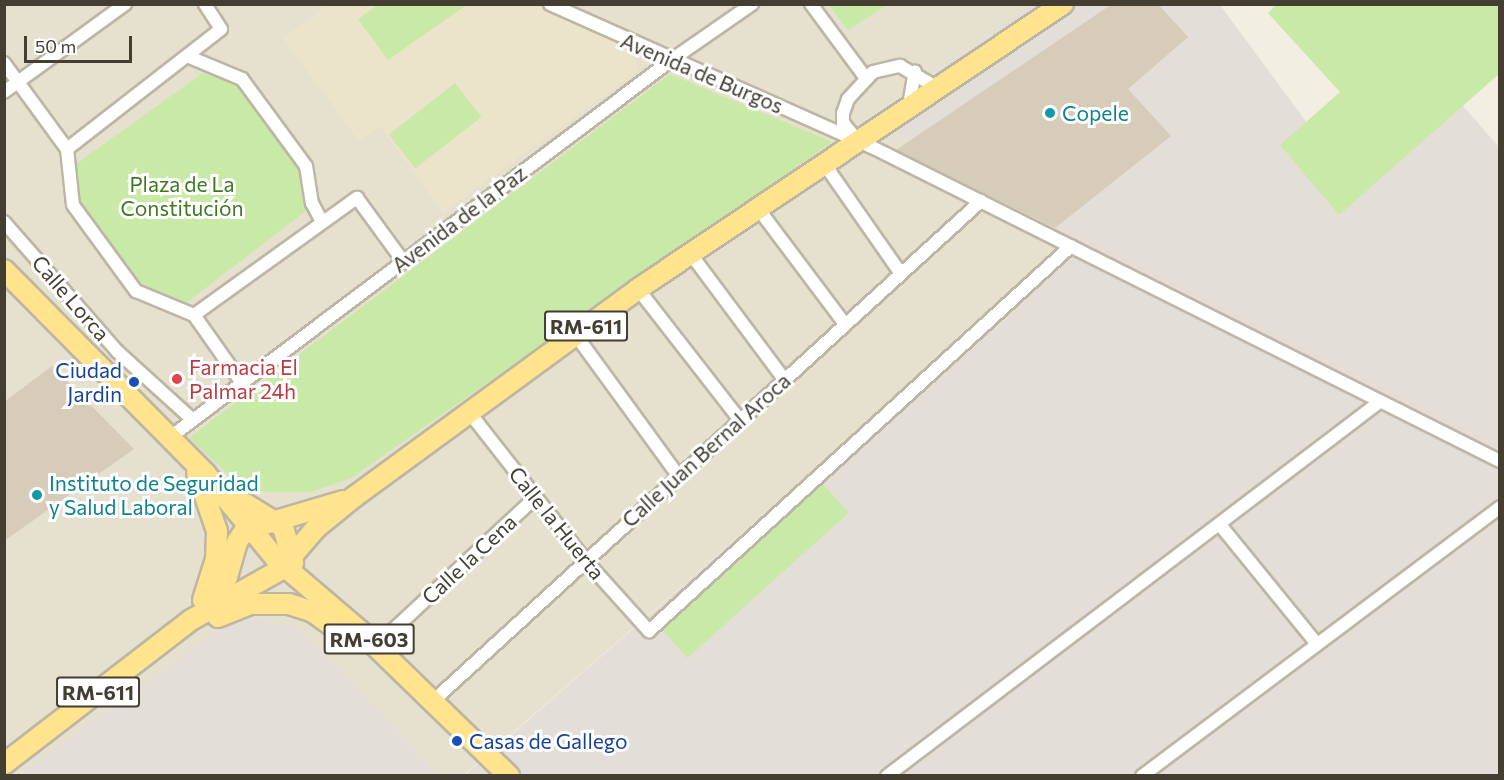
<!DOCTYPE html>
<meta charset="utf-8">
<style>
body{margin:0}
#map{position:relative;width:1504px;height:780px;overflow:hidden;background:#f2eee1;font-family:Commissioner,sans-serif}
div>[style]{position:absolute}
[style*='--x']{left:calc(var(--x)*1px);top:calc(var(--y)*1px);width:calc(var(--w)*1px);rotate:calc(var(--a)*1deg)}
.residential>*{inset:0;background:#e6e0cf}
.industrial>*{inset:0;background:#e3ded7}
.education>*{inset:0;background:#ece4ca}
.green>*{inset:0;background:#c9e9a7;transform-origin:0 0}
.building>*{inset:0;background:#d7ccb9}
.roads{filter:drop-shadow(2px 0 #bdb6a4) drop-shadow(-2px 0 #bdb6a4) drop-shadow(0 2px #bdb6a4) drop-shadow(0 -2px #bdb6a4)}
.minor>*{height:12px;margin:-6px;padding:0 6px;transform-origin:6px;border-radius:6px;background:#fff}
.primary>*{height:20px;margin:-10px;padding:0 10px;transform-origin:10px;border-radius:10px;background:#ffe38d}
.dots>*{width:16px;height:16px;translate:-50% -50%;box-sizing:border-box;border:3px solid #fff;border-radius:50%}
span{translate:-50% -50%;white-space:nowrap;text-align:center;line-height:1.15;-webkit-text-stroke:6px #fff;paint-order:stroke}
.shield-label span{padding:2px 4px;background:#fff;border:2px solid;border-radius:4px;-webkit-text-stroke-width:0}
.shield-label{font-size:20px;color:#433d32;font-weight:700}
.street-label{font-size:21px;color:#433d32}
.culture-label{font-size:21px;color:#0d838f}
.left{translate:0 -50%;text-align:left}
.park-label{font-size:21px;color:#407723}
.health-label{font-size:21px;color:#be3a42}
.transit-label{font-size:21px;color:#164399}
.right{translate:-100% -50%;text-align:right}
.frame{position:absolute;inset:0;border:6px solid #433d32;pointer-events:none}
.scale{position:absolute;left:24px;top:36px;width:108px;height:27px;box-sizing:border-box;border:3px solid #433d32;border-top:0;padding-left:8px;font-size:18px;line-height:21px;white-space:nowrap;color:#433d32;-webkit-text-stroke:4px #fff;paint-order:stroke}
</style>
<div id="map">
<div class="residential">
<div style="clip-path:polygon(5px 5px,1033px 5px,873px 115px,1061px 256px,464px 775px,438px 775px,300px 628px,18px 775px,5px 776px)"></div>
</div>
<div class="industrial">
<div style="clip-path:polygon(1033px 5px,1220px 5px,1344px 173px,1449px 90px,1499px 147px,1499px 775px,464px 776px,1061px 256px,873px 115px)"></div>
<div style="clip-path:polygon(238px 616px,300px 628px,438px 775px,18px 776px)"></div>
</div>
<div class="education">
<div style="clip-path:polygon(328px 5px,378px 5px,358px 19px,388px 60px,464px 5px,537px 5px,636px 50px,637px 72px,443px 212px,380px 126px,359px 141px,283px 38px)"></div>
</div>
<div class="green">
<div style="clip-path:polygon(1277px 4px,1499px 5px,1499px 74px,1339px 215px,1280px 145px,1340px 92px,1268px 13px)"></div>
<div style="clip-path:polygon(378px 5px,464px 4px,465px 6px,388px 60px,358px 19px)"></div>
<div style="clip-path:polygon(829px 5px,887px 5px,848px 30px)"></div>
<div style="clip-path:polygon(203px 73px,241px 84px,301px 168px,307px 210px,186px 303px,140px 286px,77px 202px,76px 164px)"></div>
<div style="clip-path:polygon(670px 74px,832px 142px,351px 478px,311px 492px,264px 492px,237px 482px,189px 438px)"></div>
<div style="left:455px;top:83px;width:43px;height:84px;rotate:52deg"></div>
<div style="left:822px;top:483px;width:40px;height:217px;rotate:48deg"></div>
</div>
<div class="building">
<div style="clip-path:polygon(1112px 4px,1158px 4px,1188px 37px,1128px 89px,1171px 136px,1055px 228px,896px 150px)"></div>
<div style="clip-path:polygon(52px 366px,134px 449px,4px 541px,4px 402px)"></div>
</div>
<div class="roads">
<div class="minor">
<div style="--x:550;--y:4;--w:355;--a:24"></div>
<div style="--x:874;--y:148;--w:700;--a:26.57"></div>
<div style="--x:811;--y:4;--w:91;--a:53.5"></div>
<div style="--x:187;--y:56;--w:60;--a:22.7"></div>
<div style="--x:242;--y:79;--w:108;--a:53.7"></div>
<div style="--x:306;--y:166;--w:37;--a:81"></div>
<div style="--x:312;--y:203;--w:21;--a:62"></div>
<div style="--x:4;--y:63;--w:107;--a:53.8"></div>
<div style="--x:67;--y:149;--w:56;--a:83.9"></div>
<div style="--x:73;--y:205;--w:107;--a:53.8"></div>
<div style="--x:136;--y:291;--w:63;--a:22.5"></div>
<div style="--x:194;--y:315;--w:83;--a:54.8"></div>
<div style="--x:4;--y:92;--w:150;--a:-36"></div>
<div style="--x:909;--y:105;--w:34;--a:-80"></div>
<div style="--x:854;--y:136;--w:17;--a:-130"></div>
<div style="--x:843;--y:123;--w:10;--a:-90"></div>
<div style="--x:843;--y:113;--w:15;--a:-70"></div>
<div style="--x:848;--y:99;--w:37;--a:-47"></div>
<div style="--x:873;--y:72;--w:28;--a:-13"></div>
<div style="--x:900;--y:66;--w:42;--a:30.3"></div>
<div style="--x:67;--y:149;--w:195;--a:-37.9"></div>
<div style="--x:221;--y:29;--w:30;--a:-123"></div>
<div style="--x:823;--y:162;--w:136;--a:55.1"></div>
<div style="--x:757;--y:207;--w:146;--a:53.1"></div>
<div style="--x:4;--y:222;--w:173;--a:48.8"></div>
<div style="--x:118;--y:352;--w:101;--a:42.2"></div>
<div style="--x:690;--y:253;--w:157;--a:53.3"></div>
<div style="--x:638;--y:289;--w:166;--a:52.1"></div>
<div style="--x:194;--y:315;--w:201;--a:-35.7"></div>
<div style="--x:357;--y:198;--w:78;--a:53.9"></div>
<div style="--x:575;--y:334;--w:175;--a:53.9"></div>
<div style="--x:469;--y:412;--w:188;--a:51.9"></div>
<div style="--x:585;--y:560;--w:96;--a:48"></div>
<div style="--x:649;--y:631;--w:571;--a:-42.37"></div>
<div style="--x:169;--y:438;--w:627;--a:-36.96"></div>
<div style="--x:670;--y:61;--w:100;--a:-34.8"></div>
<div style="--x:1221;--y:526;--w:151;--a:50.9"></div>
<div style="--x:376;--y:646;--w:219;--a:-43"></div>
<div style="--x:433;--y:701;--w:742;--a:-42.38"></div>
<div style="--x:887;--y:776;--w:615;--a:-37.21"></div>
<div style="--x:1142;--y:776;--w:448;--a:-36.9"></div>
</div>
<div class="primary">
<div style="--x:4;--y:270;--w:286;--a:45.3"></div>
<div style="--x:205;--y:473;--w:113;--a:50.4"></div>
<div style="--x:277;--y:560;--w:109;--a:40.5"></div>
<div style="--x:360;--y:631;--w:208;--a:44.2"></div>
<div style="--x:197;--y:473;--w:61;--a:71"></div>
<div style="--x:217;--y:531;--w:28;--a:92"></div>
<div style="--x:216;--y:559;--w:43;--a:107.6"></div>
<div style="--x:231;--y:495;--w:61;--a:31.6"></div>
<div style="--x:283;--y:527;--w:37;--a:74"></div>
<div style="--x:206;--y:606;--w:36;--a:-54"></div>
<div style="--x:227;--y:577;--w:36;--a:-74"></div>
<div style="--x:237;--y:542;--w:14;--a:-56"></div>
<div style="--x:245;--y:530;--w:102;--a:-16.5"></div>
<div style="--x:218;--y:617;--w:35;--a:-22"></div>
<div style="--x:251;--y:604;--w:38;--a:0"></div>
<div style="--x:289;--y:604;--w:25;--a:18"></div>
<div style="--x:313;--y:612;--w:42;--a:35.2"></div>
<div style="--x:4;--y:764;--w:236;--a:-37.6"></div>
<div style="--x:191;--y:620;--w:102;--a:-29.3"></div>
<div style="--x:280;--y:570;--w:55;--a:-49.4"></div>
<div style="--x:316;--y:528;--w:49;--a:-39.2"></div>
<div style="--x:354;--y:497;--w:352;--a:-36.2"></div>
<div style="--x:638;--y:289;--w:512;--a:-33.85"></div>
</div>
</div>
<div class="dots">
<div style="left:1050px;top:113px;background:#0f9aa8"></div>
<div style="left:177px;top:379px;background:#e0444e"></div>
<div style="left:134px;top:382px;background:#1a4fb4"></div>
<div style="left:37px;top:495px;background:#0f9aa8"></div>
<div style="left:457px;top:741px;background:#1a4fb4"></div>
</div>
<div class="shield-label">
<span style="left:586px;top:326px">RM-611</span>
<span style="left:369px;top:639px">RM-603</span>
<span style="left:98px;top:692px">RM-611</span>
</div>
<div class="street-label">
<span style="left:702px;top:73px;rotate:23deg">Avenida de Burgos</span>
<span style="left:459px;top:219px;rotate:-37deg">Avenida de la Paz</span>
<span style="left:71px;top:298px;rotate:49deg">Calle Lorca</span>
<span style="left:706px;top:450px;rotate:-42deg">Calle Juan Bernal Aroca</span>
<span style="left:557px;top:523px;rotate:51deg">Calle la Huerta</span>
<span style="left:469px;top:559px;rotate:-43deg">Calle la Cena</span>
</div>
<div class="culture-label">
<span class="left" style="left:1062px;top:113px">Copele</span>
<span class="left" style="left:49px;top:495px">Instituto de Seguridad<br>y Salud Laboral</span>
</div>
<div class="park-label">
<span style="left:182px;top:196px">Plaza de La<br>Constitución</span>
</div>
<div class="health-label">
<span class="left" style="left:189px;top:379px">Farmacia El<br>Palmar 24h</span>
</div>
<div class="transit-label">
<span class="right" style="left:122px;top:382px">Ciudad<br>Jardin</span>
<span class="left" style="left:469px;top:741px">Casas de Gallego</span>
</div>
<div class="frame"></div>
<div class="scale">50 m</div>
</div>
